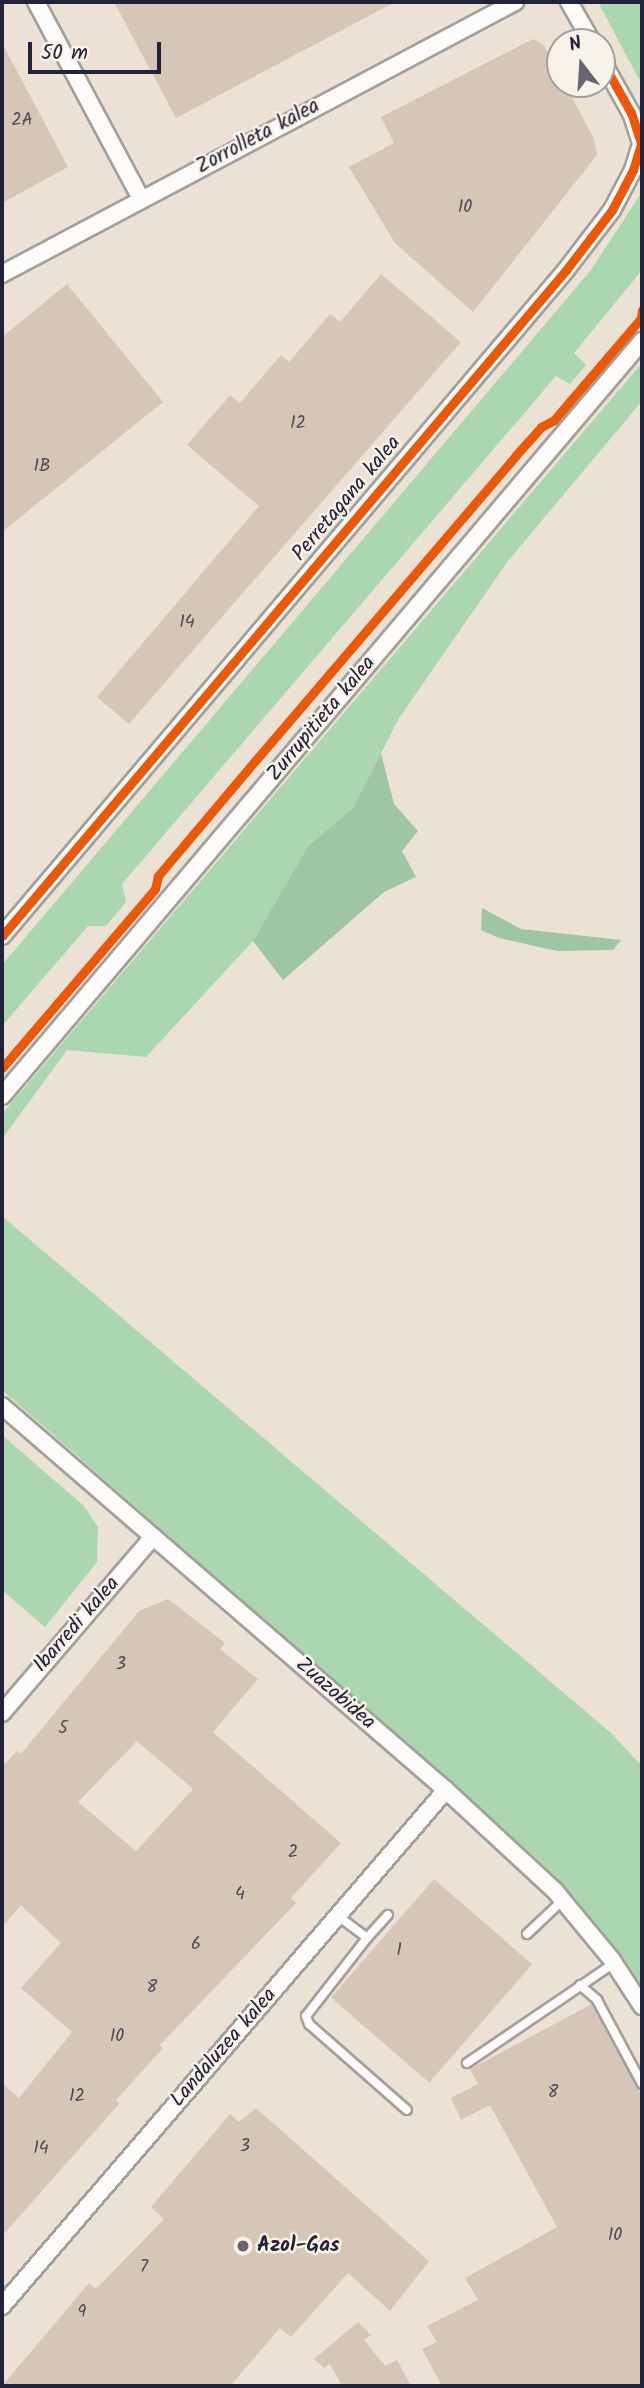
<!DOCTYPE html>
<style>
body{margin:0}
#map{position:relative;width:644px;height:2388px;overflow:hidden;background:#ebe2d5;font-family:Kalam,sans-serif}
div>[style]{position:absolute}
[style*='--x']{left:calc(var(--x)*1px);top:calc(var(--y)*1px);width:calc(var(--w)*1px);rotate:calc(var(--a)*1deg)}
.green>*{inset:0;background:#aad6b0}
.forest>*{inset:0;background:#9ec6a4}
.building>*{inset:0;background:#d6c6b8;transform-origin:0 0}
.roads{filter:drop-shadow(2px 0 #a59f9b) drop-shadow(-2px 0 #a59f9b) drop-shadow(0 2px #a59f9b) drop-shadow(0 -2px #a59f9b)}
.lane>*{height:8px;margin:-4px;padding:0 4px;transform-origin:4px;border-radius:4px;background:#fcfbf9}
.street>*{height:16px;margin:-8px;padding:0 8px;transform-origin:8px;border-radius:8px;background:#fcfbf9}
.cycleway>*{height:9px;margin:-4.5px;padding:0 4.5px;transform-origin:4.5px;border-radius:4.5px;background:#e8590c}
.dots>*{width:19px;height:19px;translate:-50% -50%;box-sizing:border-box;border:4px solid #f7f3e8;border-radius:50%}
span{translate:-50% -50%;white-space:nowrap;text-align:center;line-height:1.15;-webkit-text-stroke:5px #f7f3e8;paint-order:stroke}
.number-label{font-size:18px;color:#4f4b5a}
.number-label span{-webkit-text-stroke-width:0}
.street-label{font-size:21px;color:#22223b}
.poi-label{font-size:21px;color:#22223b;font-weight:700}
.left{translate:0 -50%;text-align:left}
.frame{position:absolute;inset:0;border:4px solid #22223b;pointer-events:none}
.north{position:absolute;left:546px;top:28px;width:70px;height:70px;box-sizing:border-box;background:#f7f3e8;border:2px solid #a29fa3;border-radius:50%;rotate:343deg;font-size:19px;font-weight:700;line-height:28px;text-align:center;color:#22223b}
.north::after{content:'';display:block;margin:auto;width:24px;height:32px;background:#686571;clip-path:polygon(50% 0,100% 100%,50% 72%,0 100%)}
.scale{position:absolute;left:28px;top:42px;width:133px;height:32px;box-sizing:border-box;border:4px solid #22223b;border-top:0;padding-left:9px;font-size:21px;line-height:24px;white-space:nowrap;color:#22223b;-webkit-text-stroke:5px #f7f3e8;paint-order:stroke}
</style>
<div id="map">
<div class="green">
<div style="clip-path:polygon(598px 2px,642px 2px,642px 85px)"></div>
<div style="clip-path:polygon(642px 192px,642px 270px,574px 353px,586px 365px,570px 384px,556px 376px,122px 884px,126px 902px,106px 926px,88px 926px,2px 1026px,2px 965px,591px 270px)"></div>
<div style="clip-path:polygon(642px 363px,642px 401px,508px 561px,399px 718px,353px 808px,308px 846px,253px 941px,146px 1057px,67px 1050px,2px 1139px,2px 1114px)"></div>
<div style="clip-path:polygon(2px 1216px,611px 1733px,642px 1766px,642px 1988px,575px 1898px,538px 1860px,2px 1390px)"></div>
<div style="clip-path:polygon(2px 1435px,84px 1506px,98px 1527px,97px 1562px,45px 1627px,2px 1590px)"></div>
</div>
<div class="forest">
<div style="clip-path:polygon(381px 753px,394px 804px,418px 831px,402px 851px,416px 877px,384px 892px,283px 980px,253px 941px,308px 846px,353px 808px)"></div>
<div style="clip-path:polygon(482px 908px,521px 929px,621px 940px,613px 950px,557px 951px,499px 938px,481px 930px)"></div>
</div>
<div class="building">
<div style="clip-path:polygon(114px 2px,395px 2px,176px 118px)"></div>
<div style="clip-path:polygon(533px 39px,544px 45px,560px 84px,565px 84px,594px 139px,597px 155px,473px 312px,395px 243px,349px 167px,394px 143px,381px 117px)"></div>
<div style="clip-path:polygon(2px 43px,68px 167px,2px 203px)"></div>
<div style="clip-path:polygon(381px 274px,461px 342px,129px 724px,97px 697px,259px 506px,187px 445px,230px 395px,240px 403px,281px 355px,289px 362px,330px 314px,340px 322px)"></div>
<div style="clip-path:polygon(67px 284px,163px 402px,2px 532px,2px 337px)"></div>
<div style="clip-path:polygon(evenodd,168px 1599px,225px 1643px,220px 1649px,258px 1679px,213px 1732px,341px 1843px,291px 1898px,296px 1903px,160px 2045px,163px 2048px,116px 2100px,119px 2104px,2px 2236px,2px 2083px,19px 2098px,72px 2032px,21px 1988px,61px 1943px,21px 1905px,2px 1927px,2px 1767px,17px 1751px,21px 1754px,139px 1611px,168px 1599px,137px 1741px,193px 1789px,136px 1851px,78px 1802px,137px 1741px)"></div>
<div style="left:434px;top:1879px;width:130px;height:157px;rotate:41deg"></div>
<div style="clip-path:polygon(592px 2004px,642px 2096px,642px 2386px,442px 2386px,422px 2349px,437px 2342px,427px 2326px,478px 2300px,465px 2278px,557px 2227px,490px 2105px,461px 2120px,451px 2098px,478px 2084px,470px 2069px)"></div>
<div style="clip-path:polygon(256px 2108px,429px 2261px,390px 2311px,348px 2273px,291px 2337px,280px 2328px,230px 2386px,2px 2386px,89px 2283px,96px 2289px,164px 2219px,151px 2207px,230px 2114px,239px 2122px)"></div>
<div style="clip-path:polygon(358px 2322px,371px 2335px,364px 2340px,385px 2366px,397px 2360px,411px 2386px,342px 2386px,330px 2364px,324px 2368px,314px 2359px)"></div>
</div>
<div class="roads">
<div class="lane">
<div style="--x:338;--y:1916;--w:36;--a:37"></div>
<div style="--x:367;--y:1938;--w:99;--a:128"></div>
<div style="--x:306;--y:2016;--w:9;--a:69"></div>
<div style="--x:309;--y:2024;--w:130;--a:41.3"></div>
<div style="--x:527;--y:1934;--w:50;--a:-43.4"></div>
<div style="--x:367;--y:1938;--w:31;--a:-48"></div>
<div style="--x:580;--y:1985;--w:23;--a:41"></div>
<div style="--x:597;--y:2000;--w:95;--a:61.8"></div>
<div style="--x:467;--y:2063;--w:178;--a:-34.2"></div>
</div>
<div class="street">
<div style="--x:36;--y:2;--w:223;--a:61.9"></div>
<div style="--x:569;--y:2;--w:46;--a:60.1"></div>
<div style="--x:2;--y:274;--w:581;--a:-27.93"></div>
<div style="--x:2;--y:936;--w:873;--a:-49.74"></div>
<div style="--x:566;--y:270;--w:76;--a:-52.5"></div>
<div style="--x:612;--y:210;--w:45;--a:-62.3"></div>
<div style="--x:633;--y:170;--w:28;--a:-73"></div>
<div style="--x:641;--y:143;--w:32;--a:-108"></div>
<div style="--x:631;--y:113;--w:60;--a:-119.1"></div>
<div style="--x:2;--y:1096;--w:990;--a:-49.71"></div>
<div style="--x:2;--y:1406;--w:587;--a:40.86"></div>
<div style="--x:446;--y:1790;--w:149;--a:42.8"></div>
<div style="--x:555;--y:1891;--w:89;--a:50.4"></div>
<div style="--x:612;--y:1960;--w:55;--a:56.9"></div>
<div style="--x:2;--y:1713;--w:232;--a:-49.4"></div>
<div style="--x:2;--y:2306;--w:681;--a:-49.29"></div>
</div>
</div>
<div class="cycleway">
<div style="--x:2;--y:936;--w:873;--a:-49.74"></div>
<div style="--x:566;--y:270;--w:76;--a:-52.5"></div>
<div style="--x:612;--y:210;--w:45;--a:-62.3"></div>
<div style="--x:633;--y:170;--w:28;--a:-73"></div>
<div style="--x:641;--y:143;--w:32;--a:-108"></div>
<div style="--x:631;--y:113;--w:60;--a:-119.1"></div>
<div style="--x:2;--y:1068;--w:235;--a:-49.5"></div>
<div style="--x:155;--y:889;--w:13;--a:-77"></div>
<div style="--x:158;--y:876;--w:150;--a:-49.9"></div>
<div style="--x:255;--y:761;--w:402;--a:-49.5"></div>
<div style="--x:516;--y:455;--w:38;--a:-48"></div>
<div style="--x:541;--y:427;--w:15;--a:-28"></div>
<div style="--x:554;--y:420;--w:134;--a:-49.5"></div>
<div style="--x:641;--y:318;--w:8;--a:-83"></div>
</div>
<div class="dots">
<div style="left:243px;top:2246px;background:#686571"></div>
</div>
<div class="number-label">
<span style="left:22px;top:121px">2A</span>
<span style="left:465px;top:208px">10</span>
<span style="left:298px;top:424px">12</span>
<span style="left:42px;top:467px">1B</span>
<span style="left:187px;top:623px">14</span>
<span style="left:121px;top:1665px">3</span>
<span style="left:63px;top:1729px">5</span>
<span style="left:293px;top:1853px">2</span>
<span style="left:240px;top:1895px">4</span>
<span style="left:196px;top:1945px">6</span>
<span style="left:399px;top:1951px">1</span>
<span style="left:152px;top:1988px">8</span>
<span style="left:117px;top:2037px">10</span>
<span style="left:553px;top:2093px">8</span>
<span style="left:77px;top:2097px">12</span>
<span style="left:245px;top:2147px">3</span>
<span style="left:41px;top:2149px">14</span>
<span style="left:615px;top:2236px">10</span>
<span style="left:144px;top:2268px">7</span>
<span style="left:82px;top:2313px">9</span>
</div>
<div class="street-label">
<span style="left:258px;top:137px;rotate:-28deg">Zorrolleta kalea</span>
<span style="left:347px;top:499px;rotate:-50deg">Perretagana kalea</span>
<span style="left:322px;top:719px;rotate:-50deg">Zurrupitieta kalea</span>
<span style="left:77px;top:1625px;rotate:-49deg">Ibarredi kalea</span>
<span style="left:335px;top:1694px;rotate:41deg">Zuazobidea</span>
<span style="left:224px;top:2048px;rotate:-49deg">Landaluzea kalea</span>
</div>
<div class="poi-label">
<span class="left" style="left:257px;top:2246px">Azol-Gas</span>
</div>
<div class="frame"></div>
<div class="north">N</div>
<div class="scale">50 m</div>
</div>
